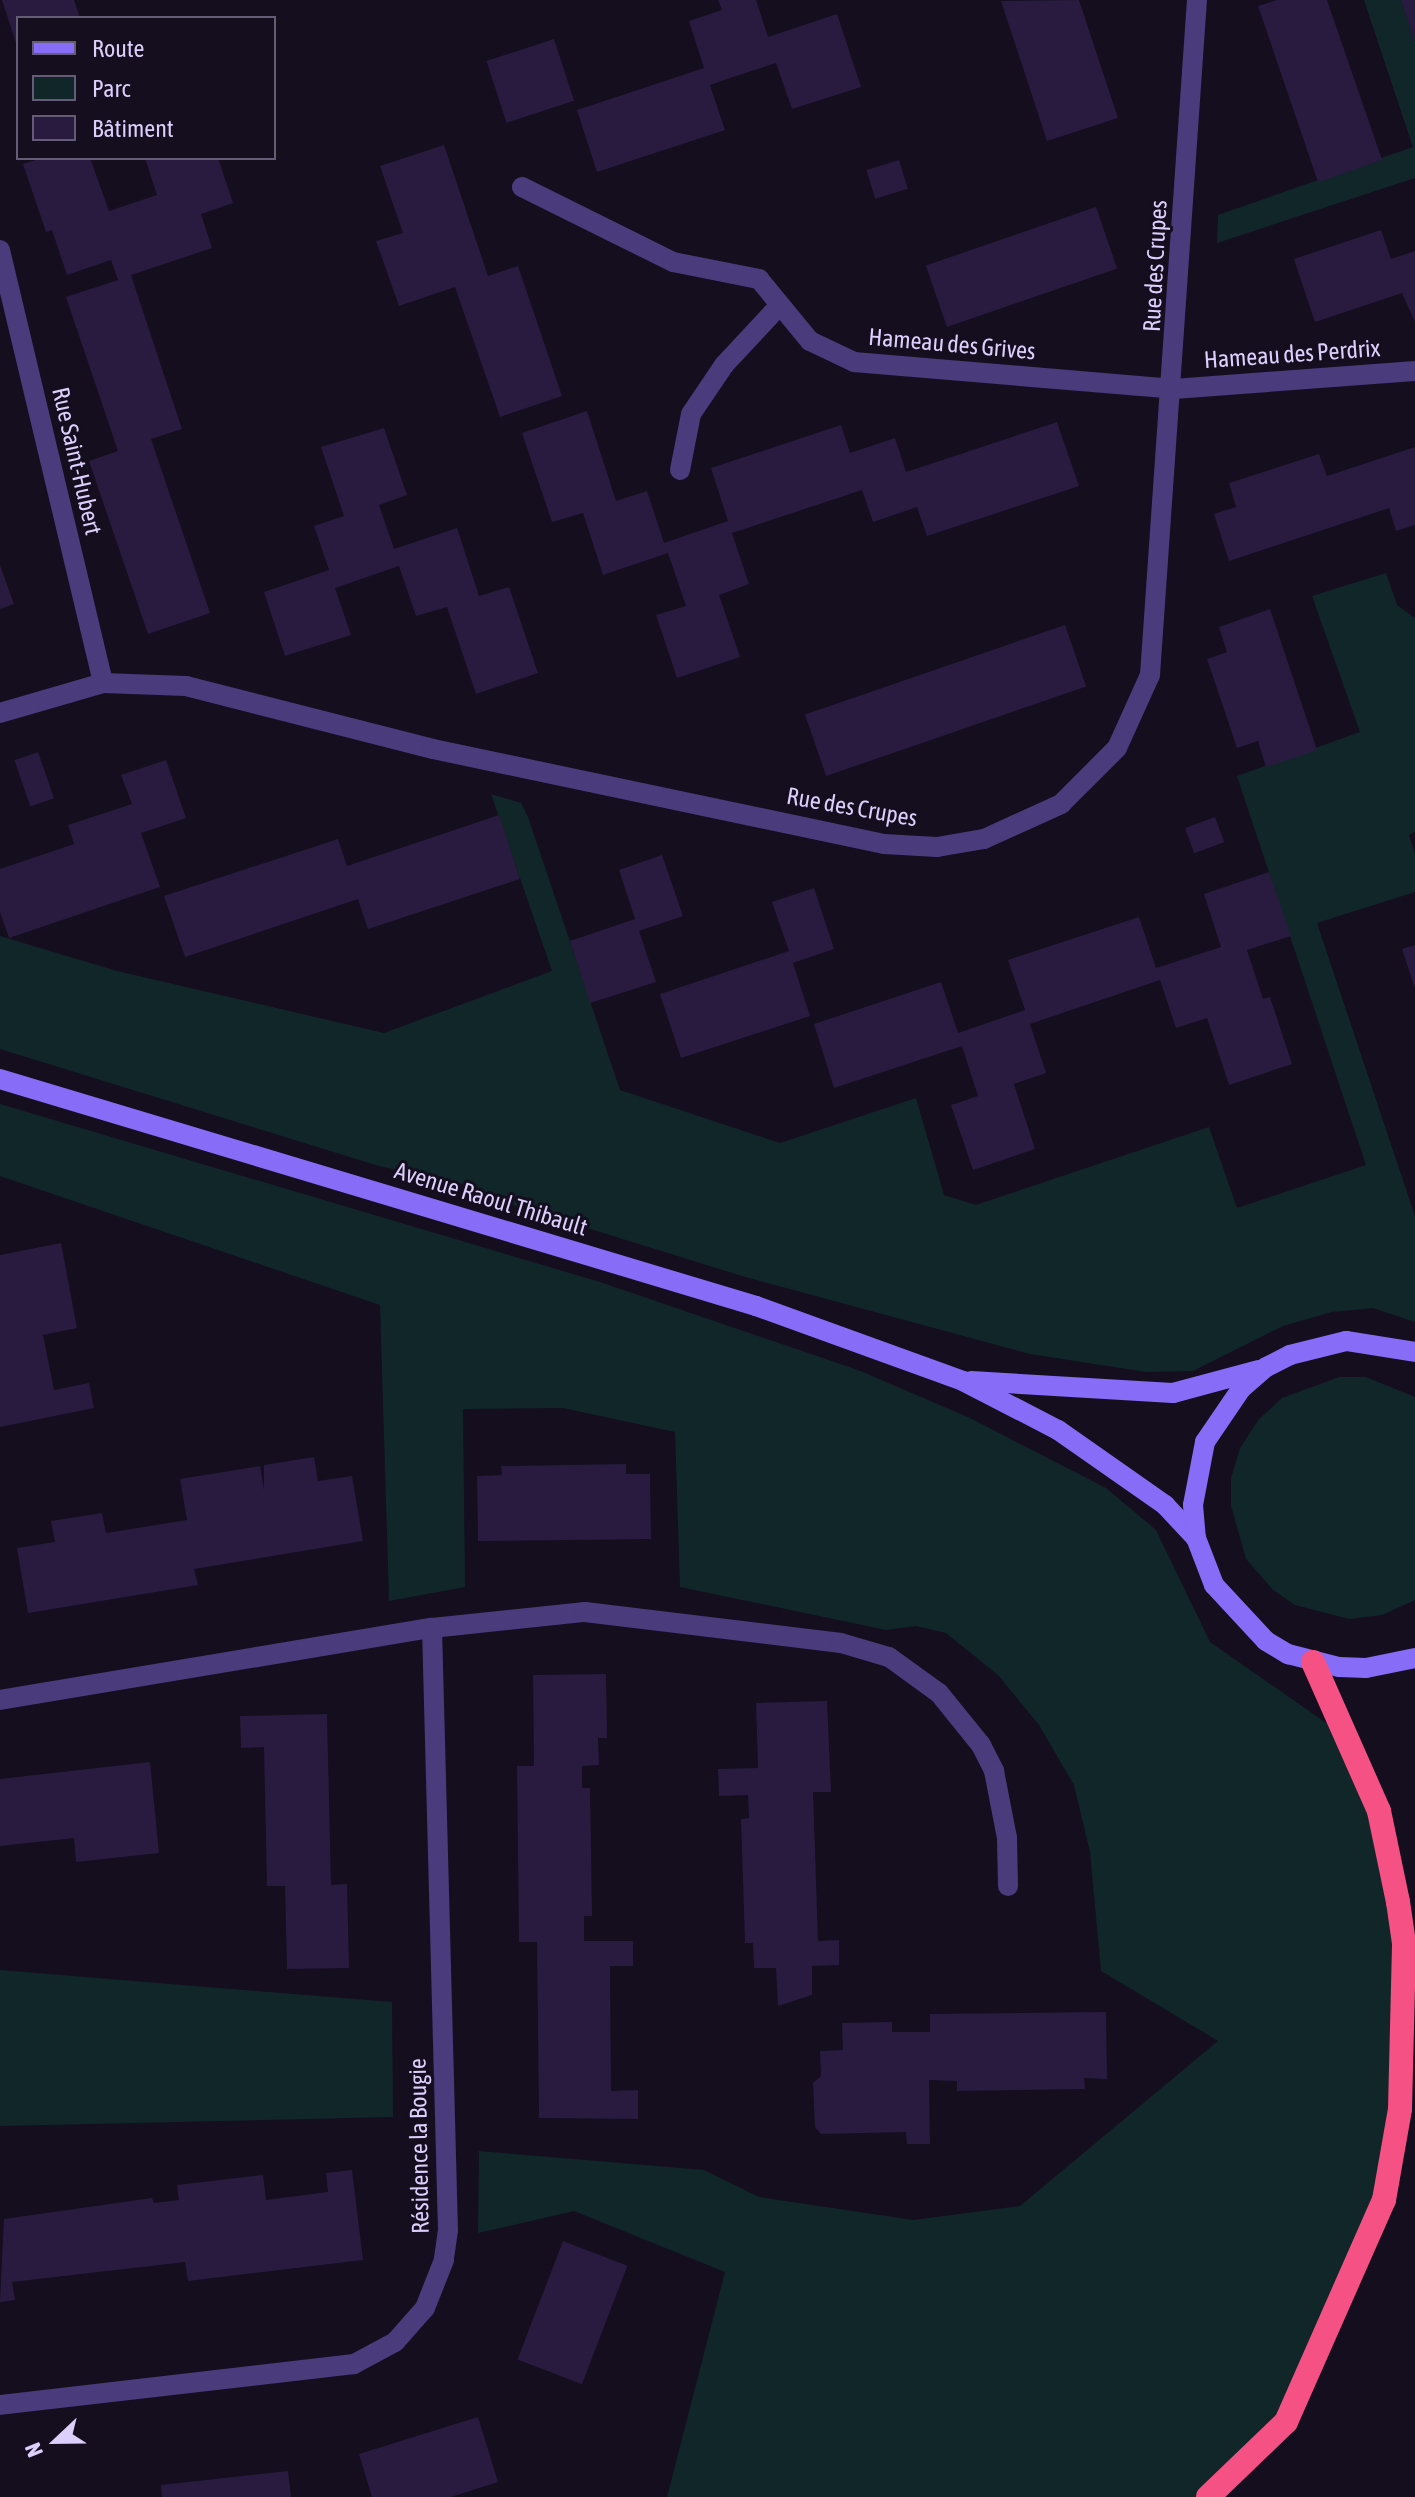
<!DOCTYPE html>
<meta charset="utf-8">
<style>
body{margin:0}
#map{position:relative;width:1415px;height:2497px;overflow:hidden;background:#140e1f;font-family:"Asap Condensed",sans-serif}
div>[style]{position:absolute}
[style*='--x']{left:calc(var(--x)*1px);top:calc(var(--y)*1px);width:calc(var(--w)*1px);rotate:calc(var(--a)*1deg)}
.green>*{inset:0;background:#112629}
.building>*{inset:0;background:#281b3f;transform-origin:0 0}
.lane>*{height:20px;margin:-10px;padding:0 10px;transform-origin:10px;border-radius:10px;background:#493b7c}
.street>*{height:20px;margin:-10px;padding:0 10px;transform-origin:10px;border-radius:10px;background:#493b7c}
.secondary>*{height:20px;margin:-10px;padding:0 10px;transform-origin:10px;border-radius:10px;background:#866cf7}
.highway>*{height:24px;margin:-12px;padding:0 12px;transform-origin:12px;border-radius:12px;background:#f55184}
span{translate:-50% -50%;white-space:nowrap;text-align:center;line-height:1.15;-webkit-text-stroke:6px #140e1f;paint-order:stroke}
.street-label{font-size:24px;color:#dccffc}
.legend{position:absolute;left:16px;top:16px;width:260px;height:144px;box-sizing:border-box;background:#140e1f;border:2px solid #645b77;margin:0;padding:10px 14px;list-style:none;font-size:24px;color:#dccffc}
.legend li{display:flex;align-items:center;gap:16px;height:40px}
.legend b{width:40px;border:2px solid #645b77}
.north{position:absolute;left:16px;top:2401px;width:80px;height:80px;-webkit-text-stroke:6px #140e1f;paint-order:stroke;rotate:248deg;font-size:22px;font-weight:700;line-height:32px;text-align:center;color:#dccffc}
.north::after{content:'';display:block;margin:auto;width:28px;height:36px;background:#dccffc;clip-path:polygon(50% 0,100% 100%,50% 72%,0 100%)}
</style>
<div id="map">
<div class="green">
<div style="clip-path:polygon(1364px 0,1401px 0,1415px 42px,1415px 178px,1217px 243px,1218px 215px,1413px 147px)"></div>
<div style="clip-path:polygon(1386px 573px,1397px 605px,1415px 618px,1415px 832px,1409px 835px,1415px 853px,1415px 892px,1317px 923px,1415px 1216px,1415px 1322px,1373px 1308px,1332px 1312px,1283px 1326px,1193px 1371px,1146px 1372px,1030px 1354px,742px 1276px,487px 1197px,467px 1185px,379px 1166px,0 1049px,0 936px,117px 971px,384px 1033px,552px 971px,491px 794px,521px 803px,528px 817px,620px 1090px,780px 1143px,916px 1098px,944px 1195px,976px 1205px,1209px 1127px,1237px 1208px,1366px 1165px,1237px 776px,1360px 732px,1312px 596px)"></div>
<div style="clip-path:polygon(0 1104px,600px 1282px,858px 1370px,970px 1418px,1106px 1488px,1156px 1530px,1210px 1642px,1352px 1741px,1398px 1902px,1384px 2200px,1286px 2422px,1208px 2497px,667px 2497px,725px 2272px,574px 2211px,478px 2233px,479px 2151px,704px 2170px,759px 2197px,913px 2220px,1020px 2206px,1218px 2041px,1101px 1971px,1090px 1852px,1074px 1785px,1039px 1725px,998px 1675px,946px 1633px,916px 1626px,886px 1630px,680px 1587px,675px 1432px,563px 1408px,463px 1409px,465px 1587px,389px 1601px,380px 1305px,0 1176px)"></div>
<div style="clip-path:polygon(1339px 1377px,1366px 1377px,1415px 1397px,1415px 1600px,1382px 1615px,1349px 1619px,1295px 1605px,1273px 1590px,1246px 1559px,1231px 1506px,1231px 1478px,1240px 1448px,1259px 1419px,1282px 1398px)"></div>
<div style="clip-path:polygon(0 1970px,392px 2002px,393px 2117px,0 2126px)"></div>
</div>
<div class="building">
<div style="clip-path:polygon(2px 0,74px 0,80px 18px,18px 18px,17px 46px)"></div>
<div style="clip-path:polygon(718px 0,756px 0,768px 37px,837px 14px,861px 87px,792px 109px,776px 63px,730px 78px,710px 85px,725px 130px,597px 172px,577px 110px,704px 68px,689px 21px,722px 10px)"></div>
<div style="clip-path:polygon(1079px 0,1118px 118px,1047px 141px,1001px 1px)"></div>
<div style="clip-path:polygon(1277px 0,1327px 0,1382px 160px,1318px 182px,1258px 6px)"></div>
<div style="clip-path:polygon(1401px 0,1415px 0,1415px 40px,1414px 40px)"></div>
<div style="left:554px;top:39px;width:65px;height:71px;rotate:72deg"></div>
<div style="clip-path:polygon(444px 145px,488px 276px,518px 266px,562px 396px,500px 417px,455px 287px,399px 306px,376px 241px,403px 233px,380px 166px)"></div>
<div style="clip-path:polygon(42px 158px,90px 158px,109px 211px,157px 195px,145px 158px,218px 158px,233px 203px,201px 214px,212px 248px,131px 275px,182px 429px,151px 439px,210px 613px,148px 634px,89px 461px,118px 451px,66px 297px,118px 280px,111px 260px,67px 275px,52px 230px,46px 232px,23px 164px)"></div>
<div style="left:899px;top:160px;width:30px;height:34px;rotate:73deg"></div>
<div style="left:1096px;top:207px;width:65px;height:180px;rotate:71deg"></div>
<div style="clip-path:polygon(1381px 230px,1391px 259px,1415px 251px,1415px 322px,1402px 293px,1315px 322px,1294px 259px)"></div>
<div style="clip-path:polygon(587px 411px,616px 501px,647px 491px,664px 543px,728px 521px,711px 468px,841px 425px,850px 453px,895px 438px,906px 472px,1057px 422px,1079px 486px,927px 536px,917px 507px,873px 522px,862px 490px,732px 533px,749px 584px,719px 595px,740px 657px,677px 678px,656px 615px,686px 606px,668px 553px,603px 575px,583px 513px,552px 522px,522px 433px)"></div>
<div style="clip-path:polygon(384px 428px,407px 495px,379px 505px,394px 549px,457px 528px,479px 596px,509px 587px,538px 673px,476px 694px,447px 607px,416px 616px,399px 566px,335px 588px,351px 635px,285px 656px,264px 592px,329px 570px,314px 526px,344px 516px,321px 447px)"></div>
<div style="clip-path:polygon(1415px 447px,1415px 525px,1396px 531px,1389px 508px,1229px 561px,1214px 514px,1236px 507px,1229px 483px,1319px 454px,1327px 476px)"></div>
<div style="clip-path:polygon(0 565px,14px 604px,0 609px)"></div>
<div style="clip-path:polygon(1270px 609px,1317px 750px,1266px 767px,1258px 741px,1237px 748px,1207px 659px,1227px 652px,1219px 627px)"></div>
<div style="left:1065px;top:625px;width:65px;height:275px;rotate:71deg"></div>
<div style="left:38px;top:752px;width:49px;height:25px;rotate:71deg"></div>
<div style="clip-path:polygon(166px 760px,186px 818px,141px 833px,160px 887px,9px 938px,0 912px,0 869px,74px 844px,68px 825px,132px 804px,121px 775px)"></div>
<div style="clip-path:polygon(499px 815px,520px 879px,368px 929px,358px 899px,185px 957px,164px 896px,338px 839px,347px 866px)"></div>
<div style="left:1215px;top:817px;width:27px;height:32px;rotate:70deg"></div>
<div style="clip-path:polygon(662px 855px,683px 916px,639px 931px,656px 982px,590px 1003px,570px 941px,635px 919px,619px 870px)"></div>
<div style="clip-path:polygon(1269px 872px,1291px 936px,1247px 950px,1263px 999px,1270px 997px,1292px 1064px,1229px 1085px,1207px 1018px,1176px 1028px,1160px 980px,1030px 1024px,1046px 1073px,1014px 1084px,1035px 1149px,973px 1170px,951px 1105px,978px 1096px,962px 1046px,834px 1088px,814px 1024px,941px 982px,958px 1033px,1025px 1010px,1008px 960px,1139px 917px,1156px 968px,1175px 962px,1221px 947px,1204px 894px)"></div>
<div style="clip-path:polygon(814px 888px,834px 949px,793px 963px,810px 1016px,681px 1058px,660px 994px,789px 951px,772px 902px)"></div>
<div style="clip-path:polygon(1415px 945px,1415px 986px,1414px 986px,1402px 949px)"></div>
<div style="clip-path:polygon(61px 1243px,77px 1328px,43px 1335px,54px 1390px,89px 1383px,94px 1408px,0 1427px,0 1255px)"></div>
<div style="clip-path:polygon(314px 1457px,318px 1481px,352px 1476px,363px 1541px,194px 1569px,198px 1585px,28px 1613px,17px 1548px,55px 1542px,51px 1521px,102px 1513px,106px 1533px,187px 1520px,180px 1479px,260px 1466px,264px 1490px,264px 1465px)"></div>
<div style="clip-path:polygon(626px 1464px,626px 1474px,650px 1474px,651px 1539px,478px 1541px,477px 1476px,502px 1475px,501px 1466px)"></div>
<div style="clip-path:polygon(606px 1674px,607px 1738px,598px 1738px,599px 1765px,582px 1766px,582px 1788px,590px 1788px,592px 1916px,584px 1916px,584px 1941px,633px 1941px,633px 1966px,610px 1966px,611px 2091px,638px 2090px,638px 2119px,539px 2118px,537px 1942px,519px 1942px,517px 1766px,534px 1766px,533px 1675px)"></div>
<div style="clip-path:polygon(827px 1701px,831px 1792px,813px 1792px,818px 1941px,839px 1940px,839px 1965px,812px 1966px,812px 1995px,778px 2006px,776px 1968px,754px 1968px,753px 1943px,745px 1943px,741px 1819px,749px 1818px,748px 1795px,719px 1796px,718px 1769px,758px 1768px,756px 1703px)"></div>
<div style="clip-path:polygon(327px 1714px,331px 1885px,347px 1884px,349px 1968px,287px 1969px,285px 1886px,267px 1886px,264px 1747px,241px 1748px,240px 1716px)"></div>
<div style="clip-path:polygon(150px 1762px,159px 1853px,76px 1862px,74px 1838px,0 1846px,0 1779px)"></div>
<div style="clip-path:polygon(1106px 2012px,1107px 2079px,1084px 2078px,1085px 2089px,957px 2091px,957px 2081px,929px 2080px,930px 2144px,907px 2144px,906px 2132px,821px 2134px,815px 2127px,813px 2083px,821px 2076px,820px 2051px,843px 2050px,842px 2023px,892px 2022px,892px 2032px,930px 2032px,930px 2014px)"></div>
<div style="clip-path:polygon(352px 2170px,363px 2260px,188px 2281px,185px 2262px,12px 2282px,15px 2300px,0 2302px,4px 2219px,152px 2198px,154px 2203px,179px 2200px,177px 2185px,263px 2175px,266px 2200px,328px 2192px,326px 2173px)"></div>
<div style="left:563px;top:2241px;width:69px;height:127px;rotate:21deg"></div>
<div style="clip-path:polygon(478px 2417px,498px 2482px,451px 2497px,372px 2497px,359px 2454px)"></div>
<div style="clip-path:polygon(288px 2471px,291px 2497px,162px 2497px,161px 2485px)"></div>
</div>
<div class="lane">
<div style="--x:522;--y:187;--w:169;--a:26.4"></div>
<div style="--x:673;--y:262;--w:88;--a:11.2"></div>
<div style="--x:680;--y:470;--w:57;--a:-78.9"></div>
<div style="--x:691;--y:414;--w:59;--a:-56"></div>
<div style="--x:724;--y:365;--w:79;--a:-47"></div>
</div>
<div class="street">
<div style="--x:0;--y:250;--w:445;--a:76.6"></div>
<div style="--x:759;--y:279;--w:80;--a:50.6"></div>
<div style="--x:810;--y:341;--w:49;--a:25.5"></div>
<div style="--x:854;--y:362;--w:321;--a:4.8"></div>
<div style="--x:1174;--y:389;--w:242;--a:-4.3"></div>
<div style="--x:0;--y:713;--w:107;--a:-16.2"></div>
<div style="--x:103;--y:683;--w:83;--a:2.1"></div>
<div style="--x:186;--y:686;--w:255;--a:14.3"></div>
<div style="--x:433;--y:749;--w:461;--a:11.9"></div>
<div style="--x:884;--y:844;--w:53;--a:3.2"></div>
<div style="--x:937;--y:847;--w:48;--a:-9.7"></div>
<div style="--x:984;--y:839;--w:85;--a:-24.4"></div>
<div style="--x:1061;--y:804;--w:79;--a:-45"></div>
<div style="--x:1117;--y:748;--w:80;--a:-65.7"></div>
<div style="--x:1150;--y:675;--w:677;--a:-86.02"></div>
<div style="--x:432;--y:1628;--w:154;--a:-6"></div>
<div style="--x:585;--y:1612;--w:258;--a:6.9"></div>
<div style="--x:841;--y:1643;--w:50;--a:16.3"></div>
<div style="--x:889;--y:1657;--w:62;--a:35.8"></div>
<div style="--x:939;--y:1693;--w:67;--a:51.1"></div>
<div style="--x:981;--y:1745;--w:29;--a:63"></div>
<div style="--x:994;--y:1771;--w:68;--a:79"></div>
<div style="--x:1007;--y:1838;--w:48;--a:88.8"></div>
<div style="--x:0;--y:1700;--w:438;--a:-9.5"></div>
<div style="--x:432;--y:1628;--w:602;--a:88.48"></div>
<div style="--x:448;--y:2230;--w:30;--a:98"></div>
<div style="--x:444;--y:2260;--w:52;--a:111.6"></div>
<div style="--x:425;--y:2308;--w:45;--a:131.4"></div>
<div style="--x:395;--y:2342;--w:47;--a:151.8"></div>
<div style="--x:354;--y:2364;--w:356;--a:173.4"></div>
</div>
<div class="secondary">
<div style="--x:0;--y:1079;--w:789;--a:16.71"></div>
<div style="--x:756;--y:1306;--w:220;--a:19.9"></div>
<div style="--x:963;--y:1381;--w:107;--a:27.3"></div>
<div style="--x:1058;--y:1430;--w:131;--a:35"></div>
<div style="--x:1165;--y:1505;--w:45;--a:46.8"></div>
<div style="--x:1415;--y:1352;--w:70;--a:-170.9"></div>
<div style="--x:1346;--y:1341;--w:58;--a:166"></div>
<div style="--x:1290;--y:1355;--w:28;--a:153"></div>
<div style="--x:1265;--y:1368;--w:32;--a:139"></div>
<div style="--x:1241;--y:1389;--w:64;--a:124.2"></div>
<div style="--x:1205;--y:1442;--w:64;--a:100.8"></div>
<div style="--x:1193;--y:1505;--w:33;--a:85"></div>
<div style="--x:1196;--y:1538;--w:50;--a:69"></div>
<div style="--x:1214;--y:1585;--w:76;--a:47.1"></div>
<div style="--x:1266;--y:1641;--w:26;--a:31"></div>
<div style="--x:1288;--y:1654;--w:53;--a:14.3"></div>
<div style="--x:1339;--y:1667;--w:27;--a:2"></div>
<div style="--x:1366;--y:1668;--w:50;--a:-11.5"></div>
<div style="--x:971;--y:1381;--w:202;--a:3.4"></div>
<div style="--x:1173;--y:1393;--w:89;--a:-15"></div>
</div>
<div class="highway">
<div style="--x:1208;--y:2497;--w:108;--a:-43.9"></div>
<div style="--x:1286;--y:2422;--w:243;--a:-66.2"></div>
<div style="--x:1384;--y:2200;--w:92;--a:-80"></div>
<div style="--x:1400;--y:2109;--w:166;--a:-88.6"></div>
<div style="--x:1404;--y:1943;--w:41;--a:-98.3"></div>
<div style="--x:1398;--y:1902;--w:93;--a:-101.8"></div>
<div style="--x:1379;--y:1811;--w:163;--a:-113.9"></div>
</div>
<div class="street-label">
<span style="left:1155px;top:266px;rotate:-87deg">Rue des Crupes</span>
<span style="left:952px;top:344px;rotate:5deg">Hameau des Grives</span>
<span style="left:1292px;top:354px;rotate:-4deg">Hameau des Perdrix</span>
<span style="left:77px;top:461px;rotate:77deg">Rue Saint-Hubert</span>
<span style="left:852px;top:807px;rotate:10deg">Rue des Crupes</span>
<span style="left:491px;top:1199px;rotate:17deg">Avenue Raoul Thibault</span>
<span style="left:419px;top:2146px;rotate:-91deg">Résidence la Bougie</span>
</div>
<ul class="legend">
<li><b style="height:10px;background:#866cf7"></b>Route</li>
<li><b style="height:22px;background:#112629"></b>Parc</li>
<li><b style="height:22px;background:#281b3f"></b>Bâtiment</li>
</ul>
<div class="north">N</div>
</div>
